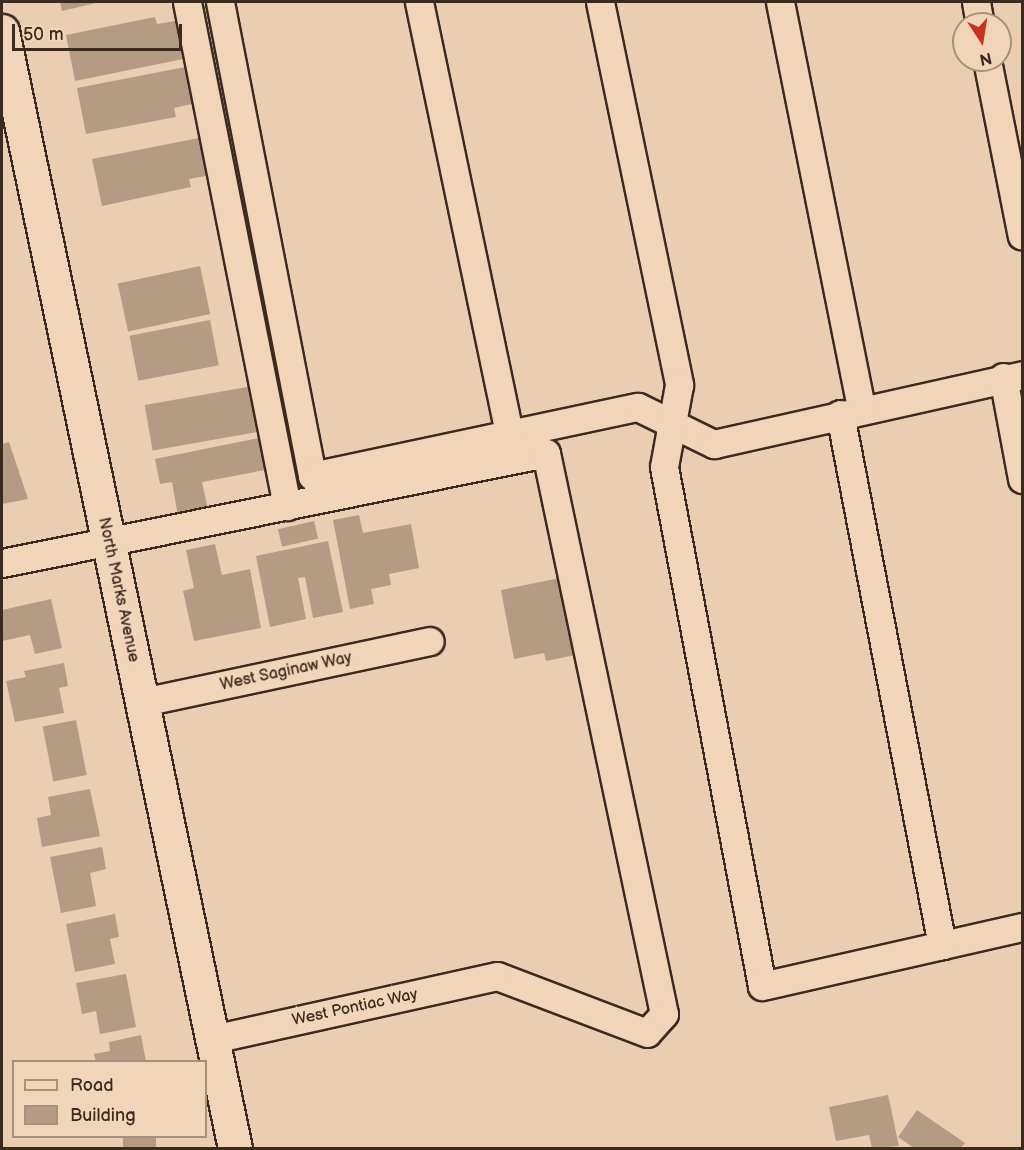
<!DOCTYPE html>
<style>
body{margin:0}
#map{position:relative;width:1024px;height:1150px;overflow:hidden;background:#eaceb2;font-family:"Balsamiq Sans",sans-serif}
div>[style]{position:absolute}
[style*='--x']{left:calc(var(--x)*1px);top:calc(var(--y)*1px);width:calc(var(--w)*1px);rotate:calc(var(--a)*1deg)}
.building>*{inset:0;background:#b49b84;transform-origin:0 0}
.roads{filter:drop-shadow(2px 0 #3b2a1e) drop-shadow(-2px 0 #3b2a1e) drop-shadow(0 2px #3b2a1e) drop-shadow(0 -2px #3b2a1e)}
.minor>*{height:27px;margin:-13.5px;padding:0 13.5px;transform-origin:13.5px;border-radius:13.5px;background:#f1d5b8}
.major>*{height:33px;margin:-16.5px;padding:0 16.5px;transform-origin:16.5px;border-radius:16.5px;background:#f1d5b8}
span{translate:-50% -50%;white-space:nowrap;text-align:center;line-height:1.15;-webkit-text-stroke:6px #f1d5b8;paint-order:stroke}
.street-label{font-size:16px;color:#3b2a1e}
.frame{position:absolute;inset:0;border:3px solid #3b2a1e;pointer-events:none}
.legend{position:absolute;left:12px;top:1060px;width:195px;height:78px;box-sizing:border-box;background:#f1d5b8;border:2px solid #a8917a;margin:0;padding:8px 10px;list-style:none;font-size:18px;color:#3b2a1e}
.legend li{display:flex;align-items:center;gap:12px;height:30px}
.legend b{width:30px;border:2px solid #a8917a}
.north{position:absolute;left:952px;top:12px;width:60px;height:60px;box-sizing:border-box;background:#f1d5b8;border:2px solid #a8917a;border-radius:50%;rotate:168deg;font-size:16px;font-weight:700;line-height:24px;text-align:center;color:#3b2a1e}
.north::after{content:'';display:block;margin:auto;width:21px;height:27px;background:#c8321e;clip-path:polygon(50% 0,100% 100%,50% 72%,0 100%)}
.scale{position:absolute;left:12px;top:24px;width:170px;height:27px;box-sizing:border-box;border:3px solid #3b2a1e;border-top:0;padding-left:8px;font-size:18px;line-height:21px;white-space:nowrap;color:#3b2a1e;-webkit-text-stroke:4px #f1d5b8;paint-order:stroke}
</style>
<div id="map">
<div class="building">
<div style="clip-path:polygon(60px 2px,100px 2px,62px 11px)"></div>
<div style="clip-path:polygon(155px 17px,157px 24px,175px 21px,183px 59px,75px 81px,66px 35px)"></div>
<div style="clip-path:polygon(185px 67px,192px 104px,174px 108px,176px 117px,86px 134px,77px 88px)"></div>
<div style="clip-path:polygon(199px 138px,206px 176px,189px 179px,191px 187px,102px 206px,92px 159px)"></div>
<div style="left:200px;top:266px;width:49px;height:84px;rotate:78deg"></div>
<div style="left:210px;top:320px;width:46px;height:82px;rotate:79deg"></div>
<div style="left:253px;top:386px;width:46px;height:110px;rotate:80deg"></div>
<div style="clip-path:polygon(264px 437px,270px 469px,202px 482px,208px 510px,178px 516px,172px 482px,160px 484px,155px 459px)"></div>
<div style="clip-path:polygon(9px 442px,28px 499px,2px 504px,2px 444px)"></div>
<div style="clip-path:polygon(359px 515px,363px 533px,411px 524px,419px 568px,389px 574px,391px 585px,371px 589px,374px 604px,350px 609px,333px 520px)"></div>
<div style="left:314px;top:521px;width:18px;height:37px;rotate:77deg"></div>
<div style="clip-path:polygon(328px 541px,343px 612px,313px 618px,305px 577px,298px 578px,306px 619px,270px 627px,256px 556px)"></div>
<div style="clip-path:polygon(215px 544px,222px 575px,250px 569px,261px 628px,194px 641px,183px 591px,194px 588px,186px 550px)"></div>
<div style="clip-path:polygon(565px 577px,580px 654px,546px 661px,544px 653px,514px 659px,501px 590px)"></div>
<div style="clip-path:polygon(51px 599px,62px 648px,35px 654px,30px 635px,2px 641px,2px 610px)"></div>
<div style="clip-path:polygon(64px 663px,68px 686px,59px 688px,64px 713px,15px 722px,6px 681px,26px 677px,24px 671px)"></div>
<div style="left:76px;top:720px;width:56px;height:34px;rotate:79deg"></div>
<div style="clip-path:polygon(90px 789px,100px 836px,42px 847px,37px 818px,51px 815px,48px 797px)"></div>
<div style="clip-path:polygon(102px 847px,106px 869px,90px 873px,96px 906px,61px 913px,50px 857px)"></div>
<div style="clip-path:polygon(115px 914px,119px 937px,110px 939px,115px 964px,75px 972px,66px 924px)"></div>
<div style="clip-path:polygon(126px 974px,136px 1027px,100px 1034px,96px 1011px,82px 1014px,76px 983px)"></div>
<div style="clip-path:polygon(141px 1035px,146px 1062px,96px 1062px,94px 1054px,110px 1051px,109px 1042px)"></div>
<div style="clip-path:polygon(888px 1095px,899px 1146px,872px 1148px,869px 1135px,836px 1141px,829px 1107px)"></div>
<div style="clip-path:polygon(917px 1110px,965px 1143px,961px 1148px,914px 1148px,898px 1137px)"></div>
<div style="left:123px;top:1136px;width:33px;height:12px"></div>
</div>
<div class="roads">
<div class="minor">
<div style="--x:187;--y:2;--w:514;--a:78.78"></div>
<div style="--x:220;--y:2;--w:483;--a:79"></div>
<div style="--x:312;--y:476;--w:333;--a:-12"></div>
<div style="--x:638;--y:407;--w:85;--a:26"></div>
<div style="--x:714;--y:444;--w:316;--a:-12.6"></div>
<div style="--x:419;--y:2;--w:441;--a:78.2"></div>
<div style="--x:600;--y:2;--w:391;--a:78.3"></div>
<div style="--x:679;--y:385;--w:83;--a:100.4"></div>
<div style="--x:664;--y:467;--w:528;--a:79.31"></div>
<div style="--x:762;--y:986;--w:267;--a:-12.8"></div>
<div style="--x:780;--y:2;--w:414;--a:78.7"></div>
<div style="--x:976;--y:2;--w:22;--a:80"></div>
<div style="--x:987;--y:60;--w:179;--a:78.8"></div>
<div style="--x:1003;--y:377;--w:104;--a:79.4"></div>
<div style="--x:840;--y:414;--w:541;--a:79.13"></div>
<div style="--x:2;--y:563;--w:555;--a:-11.43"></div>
<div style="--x:546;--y:453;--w:573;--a:78.12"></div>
<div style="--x:664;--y:1014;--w:25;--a:132"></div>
<div style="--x:647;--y:1033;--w:160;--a:-159.2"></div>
<div style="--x:497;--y:976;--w:291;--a:167.5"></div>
<div style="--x:143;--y:702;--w:293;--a:-12"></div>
</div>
<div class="major">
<div style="--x:2;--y:31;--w:1141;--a:78.22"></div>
</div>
</div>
<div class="street-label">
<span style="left:118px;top:590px;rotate:78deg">North Marks Avenue</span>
<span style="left:286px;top:672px;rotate:-12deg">West Saginaw Way</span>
<span style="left:355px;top:1008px;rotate:-12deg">West Pontiac Way</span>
</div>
<div class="frame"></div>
<ul class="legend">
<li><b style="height:8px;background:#f1d5b8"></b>Road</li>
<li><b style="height:16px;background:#b49b84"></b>Building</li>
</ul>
<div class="north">N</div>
<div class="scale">50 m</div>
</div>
